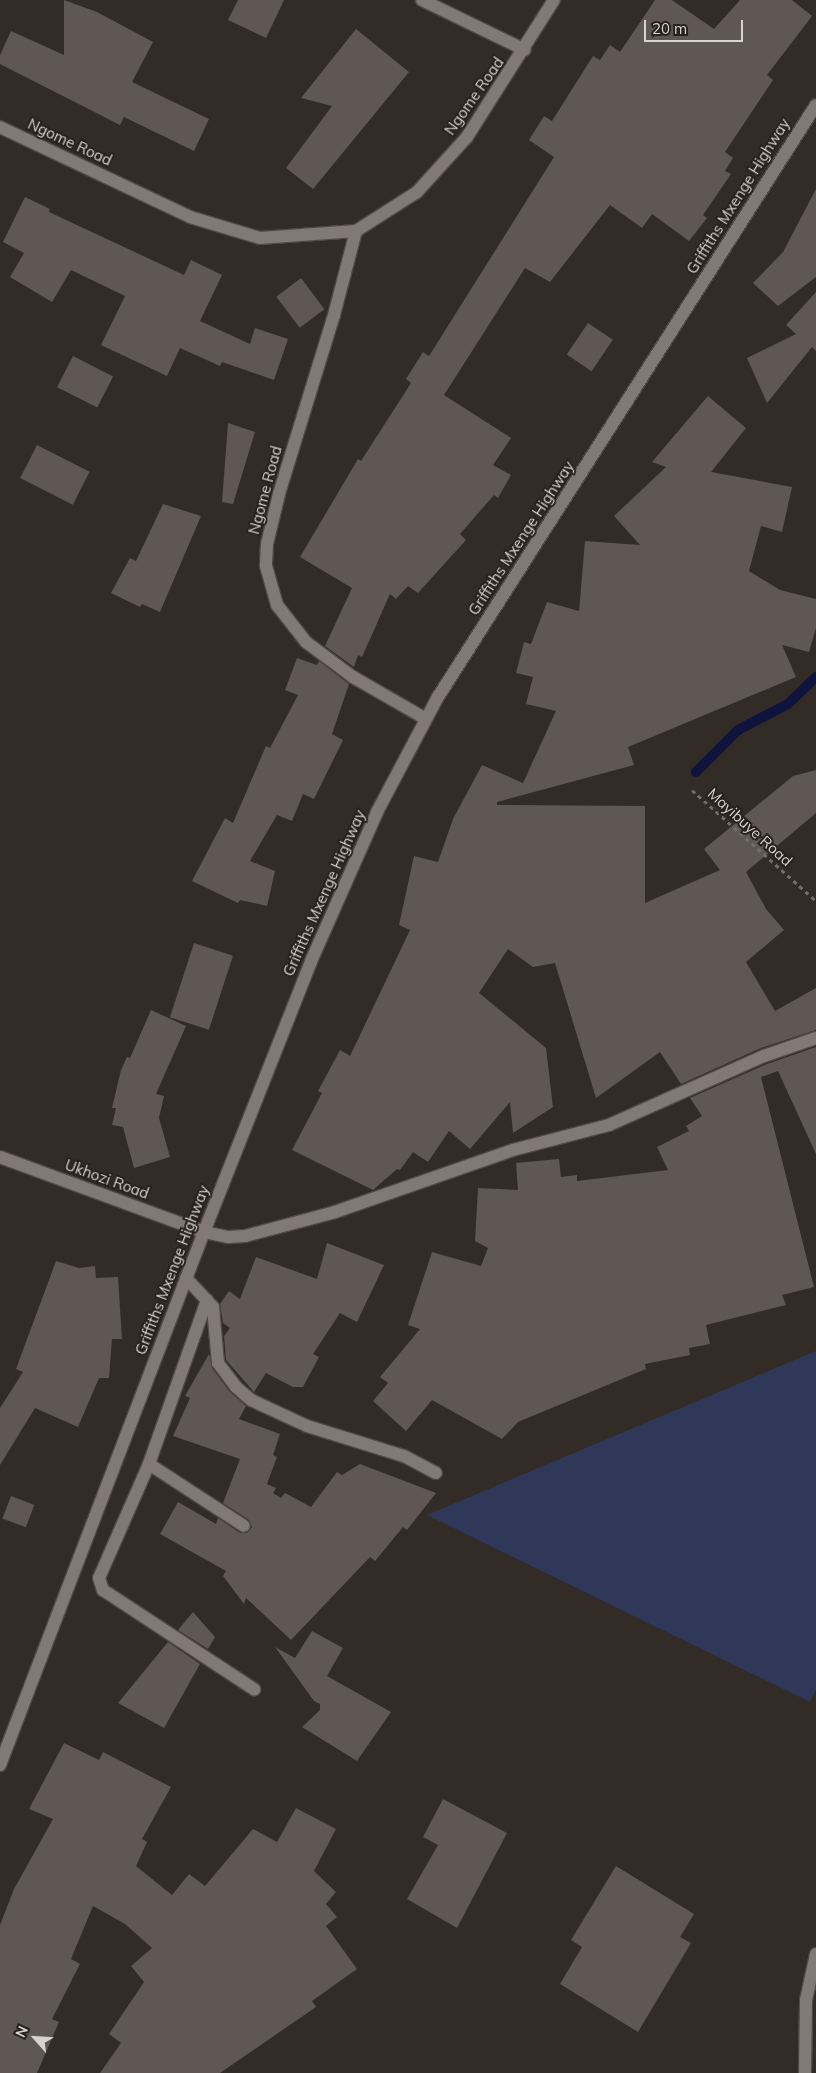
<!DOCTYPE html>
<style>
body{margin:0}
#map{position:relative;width:816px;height:2073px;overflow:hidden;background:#332b26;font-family:Mulish,sans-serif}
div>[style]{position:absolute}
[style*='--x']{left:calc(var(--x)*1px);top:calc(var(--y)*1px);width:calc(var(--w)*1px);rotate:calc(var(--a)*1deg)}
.green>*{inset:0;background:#303859}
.stream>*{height:10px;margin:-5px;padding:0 5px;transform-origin:5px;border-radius:5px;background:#0f143c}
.building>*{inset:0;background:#605652;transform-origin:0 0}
.path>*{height:3px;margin-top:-1.5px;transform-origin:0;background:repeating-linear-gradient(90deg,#736c67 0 4px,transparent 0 8px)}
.roads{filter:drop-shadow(1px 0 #504945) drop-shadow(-1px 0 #504945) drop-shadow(0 1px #504945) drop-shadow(0 -1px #504945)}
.minor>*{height:12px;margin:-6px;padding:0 6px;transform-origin:6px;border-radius:6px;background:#837974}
span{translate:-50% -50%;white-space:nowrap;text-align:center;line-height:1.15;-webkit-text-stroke:4px #29211d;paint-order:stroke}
.street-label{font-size:15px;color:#d9d3d0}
.north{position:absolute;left:10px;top:2013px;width:50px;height:50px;-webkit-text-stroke:4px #29211d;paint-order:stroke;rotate:296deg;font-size:14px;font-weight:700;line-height:20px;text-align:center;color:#d9d3d0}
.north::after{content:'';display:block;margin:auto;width:18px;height:22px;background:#d9d3d0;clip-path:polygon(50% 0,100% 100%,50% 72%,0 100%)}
.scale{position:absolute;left:644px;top:20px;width:99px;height:22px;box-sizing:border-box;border:2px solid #d9d3d0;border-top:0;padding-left:6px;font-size:15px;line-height:18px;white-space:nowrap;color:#d9d3d0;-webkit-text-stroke:4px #29211d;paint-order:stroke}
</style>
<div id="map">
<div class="green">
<div style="clip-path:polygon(816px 1351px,816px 1689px,810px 1702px,427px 1515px)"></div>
</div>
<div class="stream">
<div style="--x:696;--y:772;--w:59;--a:-45"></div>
<div style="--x:738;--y:730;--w:56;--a:-27.5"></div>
<div style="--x:788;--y:704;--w:39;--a:-44"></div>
</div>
<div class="building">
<div style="clip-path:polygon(64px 0,97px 12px,153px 42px,132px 82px,209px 119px,194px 151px,124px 117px,120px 125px,0 64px,0 55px,11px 31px,64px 55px)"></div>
<div style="clip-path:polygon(238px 0,284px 0,266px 38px,228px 20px)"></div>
<div style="clip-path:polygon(655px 0,672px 0,714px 29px,740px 0,792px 0,812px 16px,767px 75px,773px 80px,725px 152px,733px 158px,725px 171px,731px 174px,703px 215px,707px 218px,689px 241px,652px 214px,642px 228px,610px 205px,550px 282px,525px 268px,444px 395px,511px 438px,493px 465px,511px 475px,498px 498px,494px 495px,460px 534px,466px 540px,418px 593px,408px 586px,396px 599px,390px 594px,362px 657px,358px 655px,354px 667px,325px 646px,352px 588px,300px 557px,358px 459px,361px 461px,411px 383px,406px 379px,423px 352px,429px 356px,554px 157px,529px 140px,544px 116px,552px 121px,593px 56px,600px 60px,610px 45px,620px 52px)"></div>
<div style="clip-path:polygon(356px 29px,409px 72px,313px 189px,286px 168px,332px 106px,301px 98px)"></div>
<div style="clip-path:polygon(816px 189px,816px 277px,778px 306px,753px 283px,783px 252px)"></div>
<div style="clip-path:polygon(25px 197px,50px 209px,49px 212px,184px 275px,191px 260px,222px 275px,200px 321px,250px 344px,255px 328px,288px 339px,274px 380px,222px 362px,220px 366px,180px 348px,167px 376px,101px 345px,125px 296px,71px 270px,52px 302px,10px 277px,24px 253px,3px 242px)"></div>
<div style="left:301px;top:278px;width:39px;height:31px;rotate:53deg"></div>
<div style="clip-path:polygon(816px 292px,816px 351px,812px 347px,767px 403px,747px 358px,796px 334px,786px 325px)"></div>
<div style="left:588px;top:323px;width:30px;height:38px;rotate:34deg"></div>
<div style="left:73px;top:356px;width:45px;height:35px;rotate:27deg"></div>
<div style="clip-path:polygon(708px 396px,746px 428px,711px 472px,792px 487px,782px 532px,761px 526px,749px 571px,780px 590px,816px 599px,816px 628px,809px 652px,782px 645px,796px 677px,628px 747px,634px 765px,497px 802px,497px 805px,645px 806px,645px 903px,720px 870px,704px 849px,793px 776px,816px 770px,816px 813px,746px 872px,766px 909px,784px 930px,746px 962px,775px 1011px,816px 988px,816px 1030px,761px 1048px,681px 1084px,660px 1052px,596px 1098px,555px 963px,533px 967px,508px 949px,479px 993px,546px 1048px,553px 1107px,513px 1133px,510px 1102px,470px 1149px,449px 1131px,428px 1162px,413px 1152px,400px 1170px,397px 1169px,373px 1190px,292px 1150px,322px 1093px,318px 1091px,340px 1050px,350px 1056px,410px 930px,399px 925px,414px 856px,438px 862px,453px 819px,482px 765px,523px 783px,556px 711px,526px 704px,533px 677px,516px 673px,524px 642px,531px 644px,547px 602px,579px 611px,585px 541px,640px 545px,614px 516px,666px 467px,652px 462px)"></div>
<div style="clip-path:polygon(228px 423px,255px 432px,233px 504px,222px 502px)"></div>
<div style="left:37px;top:445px;width:59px;height:37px;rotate:27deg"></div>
<div style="clip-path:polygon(163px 504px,201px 516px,160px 612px,142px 604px,140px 607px,111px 593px,130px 558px,136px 561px)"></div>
<div style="clip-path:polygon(297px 658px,317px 665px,319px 661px,349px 684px,332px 734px,343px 740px,314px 799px,303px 794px,292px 821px,277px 815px,250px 861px,275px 871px,267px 906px,240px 900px,238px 903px,192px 881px,225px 818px,233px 823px,266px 746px,270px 748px,298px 695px,285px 690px)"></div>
<div style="left:194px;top:943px;width:41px;height:78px;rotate:18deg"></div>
<div style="clip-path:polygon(151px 1010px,186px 1026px,156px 1094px,164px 1096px,159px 1118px,170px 1157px,134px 1168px,123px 1127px,112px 1125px,116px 1108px,112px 1108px,121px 1070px,127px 1057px,130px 1058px)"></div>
<div style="clip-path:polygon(816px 1047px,816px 1154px,778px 1071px,761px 1077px,814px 1287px,782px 1295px,786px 1305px,706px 1325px,710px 1344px,689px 1348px,690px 1355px,645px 1364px,646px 1369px,518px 1422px,502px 1439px,432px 1400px,406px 1431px,373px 1401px,388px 1383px,380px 1377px,420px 1329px,408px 1325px,432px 1252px,481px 1266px,488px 1248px,475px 1241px,478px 1188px,518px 1190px,516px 1163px,559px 1159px,561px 1177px,577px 1175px,577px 1181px,668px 1170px,657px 1147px,689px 1131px,686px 1126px,702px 1116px,690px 1098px,767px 1064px)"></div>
<div style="clip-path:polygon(327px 1243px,384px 1265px,357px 1322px,340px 1313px,313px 1354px,319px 1357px,303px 1387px,293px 1387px,266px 1373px,254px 1392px,226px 1360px,224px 1336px,230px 1328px,223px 1323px,220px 1304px,229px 1291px,240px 1299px,256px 1257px,317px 1279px)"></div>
<div style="clip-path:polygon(56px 1261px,79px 1268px,95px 1266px,96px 1278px,118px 1277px,122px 1339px,112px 1339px,109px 1378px,99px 1378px,78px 1427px,35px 1408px,0 1465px,0 1408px,23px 1372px,16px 1369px)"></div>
<div style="clip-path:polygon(209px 1354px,212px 1368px,230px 1392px,246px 1406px,239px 1419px,280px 1434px,273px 1455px,277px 1457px,267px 1484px,276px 1488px,273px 1493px,281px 1498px,285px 1493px,311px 1507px,337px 1472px,342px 1475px,360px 1464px,436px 1493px,407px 1530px,403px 1527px,375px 1561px,370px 1557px,291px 1640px,246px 1598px,244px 1604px,223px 1576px,226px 1571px,160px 1534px,178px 1502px,216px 1524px,218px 1518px,240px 1533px,247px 1533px,252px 1527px,249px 1520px,223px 1503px,240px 1459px,173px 1436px,190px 1398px,185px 1396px)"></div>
<div style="left:11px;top:1496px;width:25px;height:24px;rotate:21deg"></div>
<div style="clip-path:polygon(193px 1612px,215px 1637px,208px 1649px,178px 1630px)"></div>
<div style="clip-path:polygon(312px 1631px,343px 1648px,327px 1676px,391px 1712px,357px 1761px,302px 1727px,320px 1710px,320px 1704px,314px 1701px,275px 1647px,295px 1658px)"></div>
<div style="clip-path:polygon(168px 1642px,200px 1664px,164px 1728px,118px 1703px)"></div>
<div style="clip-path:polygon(64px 1743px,99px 1760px,103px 1752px,171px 1787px,142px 1839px,147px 1842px,136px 1866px,172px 1895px,189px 1874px,205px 1886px,253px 1829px,277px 1842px,296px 1808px,336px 1829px,314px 1871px,336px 1892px,326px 1904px,337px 1917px,326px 1926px,357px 1969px,312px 2001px,316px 2007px,220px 2073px,100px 2073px,121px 2043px,109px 2034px,144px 1982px,131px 1966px,152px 1948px,125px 1924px,93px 1906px,71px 1959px,80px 1964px,52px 2019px,59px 2022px,37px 2073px,0 2073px,0 1925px,14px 1889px,53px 1819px,29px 1809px)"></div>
<div style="clip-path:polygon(443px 1799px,507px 1833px,457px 1928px,407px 1899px,438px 1845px,423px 1837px)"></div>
<div style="clip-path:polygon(616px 1866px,694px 1914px,680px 1937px,691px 1943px,638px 2032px,560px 1984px,582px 1947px,571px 1940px)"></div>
</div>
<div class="path">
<div style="--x:692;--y:790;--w:166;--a:41.8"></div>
</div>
<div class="roads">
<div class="minor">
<div style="--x:422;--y:0;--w:114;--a:25.9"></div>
<div style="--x:0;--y:127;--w:210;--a:25.3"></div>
<div style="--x:190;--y:217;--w:73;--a:16.7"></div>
<div style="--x:260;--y:238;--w:96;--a:-4.2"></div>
<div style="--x:356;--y:231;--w:72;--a:-32.6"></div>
<div style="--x:417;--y:192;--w:74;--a:-47.7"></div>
<div style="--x:467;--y:137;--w:162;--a:-57.6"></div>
<div style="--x:356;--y:231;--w:87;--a:104.7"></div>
<div style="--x:334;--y:315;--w:187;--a:107.1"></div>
<div style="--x:279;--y:494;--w:51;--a:103.5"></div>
<div style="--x:267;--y:544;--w:22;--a:93"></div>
<div style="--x:266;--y:566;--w:41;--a:74.2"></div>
<div style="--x:277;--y:605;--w:47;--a:51.9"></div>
<div style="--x:306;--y:642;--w:59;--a:36.7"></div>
<div style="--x:353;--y:677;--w:84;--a:29.9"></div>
<div style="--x:0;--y:1157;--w:217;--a:20.2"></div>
<div style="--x:204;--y:1232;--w:25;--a:12"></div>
<div style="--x:228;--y:1237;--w:17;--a:-3"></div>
<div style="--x:245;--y:1236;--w:93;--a:-14.9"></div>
<div style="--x:335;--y:1212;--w:188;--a:-19.2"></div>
<div style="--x:513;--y:1150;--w:99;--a:-14.6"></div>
<div style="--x:609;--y:1125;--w:170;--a:-24"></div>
<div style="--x:764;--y:1056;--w:55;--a:-19.1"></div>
<div style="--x:186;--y:1278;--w:40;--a:47"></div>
<div style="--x:213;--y:1307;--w:56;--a:84.9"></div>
<div style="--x:218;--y:1363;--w:30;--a:53"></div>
<div style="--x:236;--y:1387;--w:20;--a:41"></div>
<div style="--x:251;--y:1400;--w:62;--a:24.9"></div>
<div style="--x:307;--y:1426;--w:102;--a:17.2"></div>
<div style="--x:404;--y:1456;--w:36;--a:28"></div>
<div style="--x:207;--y:1300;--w:174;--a:109.5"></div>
<div style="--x:149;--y:1464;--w:113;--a:33.1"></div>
<div style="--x:149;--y:1464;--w:124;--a:113.7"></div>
<div style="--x:99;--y:1578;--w:13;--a:72"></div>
<div style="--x:103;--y:1590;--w:181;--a:33.3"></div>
<div style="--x:0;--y:1765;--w:571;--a:-69.06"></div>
<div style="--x:204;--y:1232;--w:294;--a:-68.4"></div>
<div style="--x:312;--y:959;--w:161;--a:-66.1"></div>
<div style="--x:377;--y:812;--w:130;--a:-62.1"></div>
<div style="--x:438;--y:697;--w:702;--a:-57.44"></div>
<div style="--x:805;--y:2073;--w:73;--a:-89.2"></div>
<div style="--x:806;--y:2000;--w:47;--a:-77.7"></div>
</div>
</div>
<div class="street-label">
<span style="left:474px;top:96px;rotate:-55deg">Ngome Road</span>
<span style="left:70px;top:142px;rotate:25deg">Ngome Road</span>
<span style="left:738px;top:196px;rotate:-58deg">Griffiths Mxenge Highway</span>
<span style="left:265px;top:490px;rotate:-75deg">Ngome Road</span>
<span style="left:521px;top:538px;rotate:-57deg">Griffiths Mxenge Highway</span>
<span style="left:750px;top:827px;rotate:42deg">Mayibuye Road</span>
<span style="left:324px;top:893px;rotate:-66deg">Griffiths Mxenge Highway</span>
<span style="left:107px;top:1179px;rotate:20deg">Ukhozi Road</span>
<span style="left:172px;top:1270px;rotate:-69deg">Griffiths Mxenge Highway</span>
</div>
<div class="north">N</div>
<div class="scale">20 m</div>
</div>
